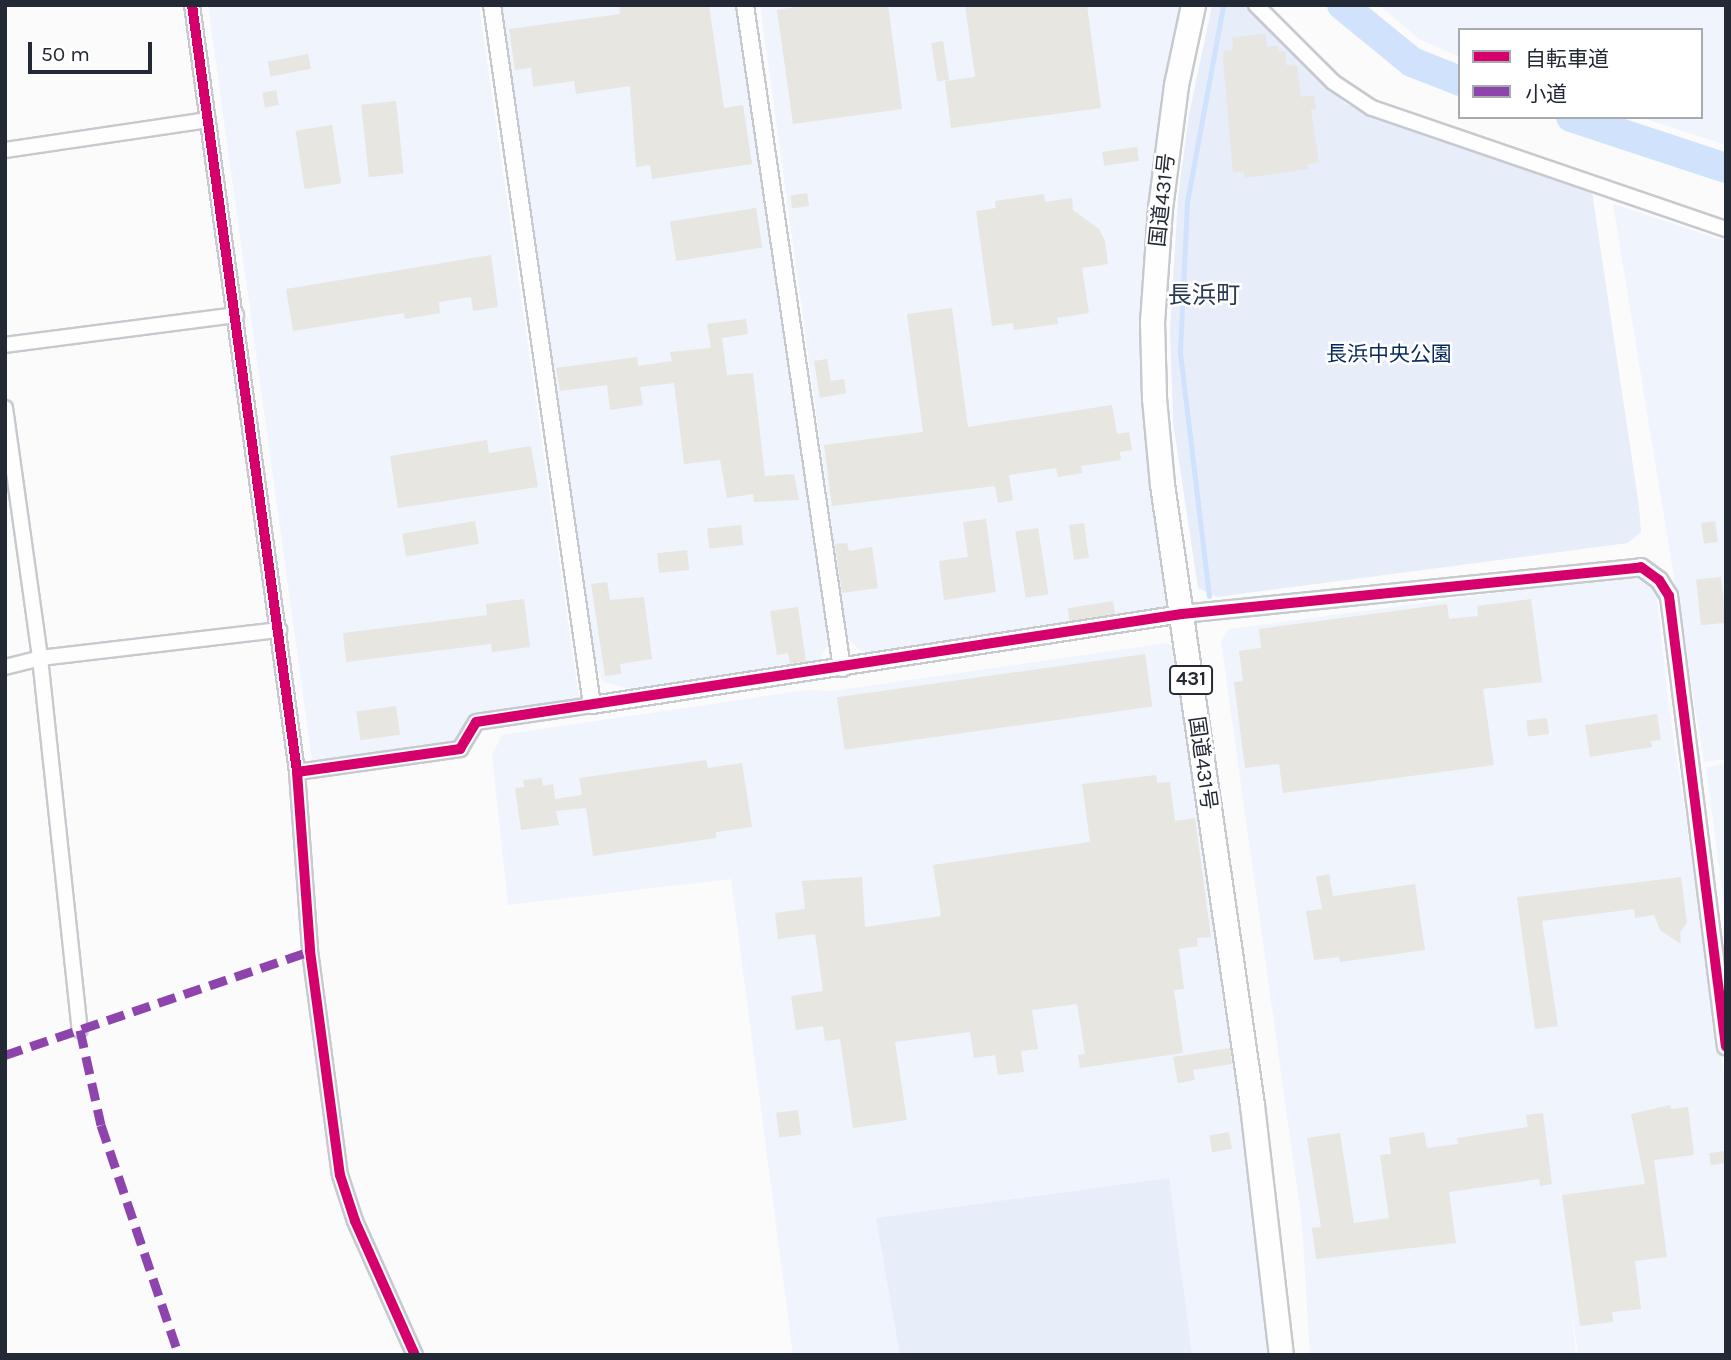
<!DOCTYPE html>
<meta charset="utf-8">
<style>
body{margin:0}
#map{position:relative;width:1731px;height:1360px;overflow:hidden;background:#fbfbfb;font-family:Karla,"Noto Sans JP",sans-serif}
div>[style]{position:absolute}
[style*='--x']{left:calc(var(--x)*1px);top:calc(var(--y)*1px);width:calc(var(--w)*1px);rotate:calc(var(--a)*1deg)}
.built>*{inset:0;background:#eff4fd}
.green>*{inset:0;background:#e7eef9}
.stream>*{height:5px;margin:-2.5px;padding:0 2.5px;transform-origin:2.5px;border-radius:2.5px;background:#d0e2fc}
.river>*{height:30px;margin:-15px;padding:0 15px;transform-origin:15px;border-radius:15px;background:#d0e2fc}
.building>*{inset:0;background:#e7e6e0;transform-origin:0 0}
.roads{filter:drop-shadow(2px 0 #c6cacf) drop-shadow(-2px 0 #c6cacf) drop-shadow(0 2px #c6cacf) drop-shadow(0 -2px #c6cacf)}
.minor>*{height:14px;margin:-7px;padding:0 7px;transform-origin:7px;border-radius:7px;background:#fefefe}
.tertiary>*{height:16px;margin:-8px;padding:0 8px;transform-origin:8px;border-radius:8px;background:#fefefe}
.trunk>*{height:23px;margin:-11.5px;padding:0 11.5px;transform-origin:11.5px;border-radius:11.5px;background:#fefefe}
.quiet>*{height:9px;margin-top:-4.5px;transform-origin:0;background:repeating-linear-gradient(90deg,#8e44ad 0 18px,transparent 0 27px)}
.cycleway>*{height:10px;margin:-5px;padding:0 5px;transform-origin:5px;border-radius:5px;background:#d6006c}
span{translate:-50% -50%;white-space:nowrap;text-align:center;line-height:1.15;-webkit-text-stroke:5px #fff;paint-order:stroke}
.shield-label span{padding:2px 5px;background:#fff;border:2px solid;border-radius:5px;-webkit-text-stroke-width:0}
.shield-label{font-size:19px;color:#232a35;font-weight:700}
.street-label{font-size:21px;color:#232a35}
.park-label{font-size:21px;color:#04295e}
.quarter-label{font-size:24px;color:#293950}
.frame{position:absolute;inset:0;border:7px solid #232a35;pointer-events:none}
.legend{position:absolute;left:1458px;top:28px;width:245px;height:91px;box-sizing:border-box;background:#fff;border:2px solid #a7aaae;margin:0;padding:9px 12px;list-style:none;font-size:21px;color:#232a35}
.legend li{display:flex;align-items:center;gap:14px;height:35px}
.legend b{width:35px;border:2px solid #a7aaae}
.scale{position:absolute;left:28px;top:42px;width:124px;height:32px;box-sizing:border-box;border:4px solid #232a35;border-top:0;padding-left:9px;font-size:21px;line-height:24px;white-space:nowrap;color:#232a35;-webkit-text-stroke:5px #fff;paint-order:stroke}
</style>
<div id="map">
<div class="built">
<div style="clip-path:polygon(208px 5px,479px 5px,579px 699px,472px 713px,455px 742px,312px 760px)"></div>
<div style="clip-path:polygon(502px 5px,737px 5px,829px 643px,816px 665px,630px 689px,603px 682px,597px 668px)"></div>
<div style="clip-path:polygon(760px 5px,1180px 5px,1146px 263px,1174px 599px,1162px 612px,873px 656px,858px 649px,847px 637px)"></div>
<div style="clip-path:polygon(1379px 5px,1726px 5px,1726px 145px,1640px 117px,1701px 117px,1701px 30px,1460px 30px,1460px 57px,1419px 39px)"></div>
<div style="clip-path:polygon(1613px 204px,1726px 241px,1726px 759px,1704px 762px)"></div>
<div style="clip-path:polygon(1629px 575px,1645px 578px,1657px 596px,1668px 700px,1726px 1088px,1726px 1355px,1578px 1355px,1570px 1301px,1576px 1355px,1310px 1355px,1302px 1224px,1221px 641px,1229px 629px)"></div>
<div style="clip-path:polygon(1167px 643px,1178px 651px,1275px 1355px,793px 1355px,731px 879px,508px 905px,492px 755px,502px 735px,806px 690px,833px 691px)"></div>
<div style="clip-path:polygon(1726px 764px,1726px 918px,1706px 767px)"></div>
</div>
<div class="green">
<div style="clip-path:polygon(1212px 5px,1246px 5px,1346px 104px,1592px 192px,1639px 506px,1641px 532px,1628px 543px,1217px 597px,1198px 588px,1173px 422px,1170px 330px,1178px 198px,1189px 115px)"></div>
<div style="clip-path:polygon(1169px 1178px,1192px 1355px,900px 1355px,876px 1218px)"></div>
</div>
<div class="stream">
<div style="--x:1209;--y:596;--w:247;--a:-96.8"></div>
<div style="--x:1180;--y:351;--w:149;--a:-87.3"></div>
<div style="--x:1187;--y:202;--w:200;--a:-79.6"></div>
</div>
<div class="river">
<div style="--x:1342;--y:5;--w:90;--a:39.2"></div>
<div style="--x:1412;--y:62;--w:52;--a:21.6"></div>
<div style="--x:1571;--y:117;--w:163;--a:18.2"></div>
</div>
<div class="building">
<div style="clip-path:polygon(619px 5px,709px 5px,724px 108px,743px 105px,752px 164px,652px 179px,650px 165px,636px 167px,630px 86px,576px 94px,574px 81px,533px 87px,531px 68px,515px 70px,509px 29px,620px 14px)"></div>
<div style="clip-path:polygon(808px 5px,888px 5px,902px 109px,793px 124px,777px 10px)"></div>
<div style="clip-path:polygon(965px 5px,1087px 5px,1101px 108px,951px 128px,945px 81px,975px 77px)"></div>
<div style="clip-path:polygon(1265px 33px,1267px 47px,1278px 46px,1279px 52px,1285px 51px,1287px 66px,1297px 65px,1301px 97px,1314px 95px,1316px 109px,1311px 109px,1319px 162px,1307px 164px,1308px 169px,1245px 178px,1244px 171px,1233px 173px,1223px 60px,1224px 51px,1233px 50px,1232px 38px)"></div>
<div style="left:943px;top:41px;width:39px;height:12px;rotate:81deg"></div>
<div style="left:308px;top:54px;width:15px;height:41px;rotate:79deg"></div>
<div style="left:276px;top:90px;width:15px;height:14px;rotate:79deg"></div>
<div style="left:396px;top:101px;width:73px;height:35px;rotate:84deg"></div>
<div style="left:332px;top:125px;width:59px;height:37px;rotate:81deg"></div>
<div style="left:1137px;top:147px;width:14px;height:35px;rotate:82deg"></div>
<div style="left:807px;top:193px;width:13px;height:17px;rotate:81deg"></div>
<div style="clip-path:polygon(1044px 194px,1045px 202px,1072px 198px,1073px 210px,1099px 229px,1105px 241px,1108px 264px,1082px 268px,1089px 313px,1057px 318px,1058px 324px,1014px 330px,1013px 323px,992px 326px,976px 211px,996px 208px,995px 201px)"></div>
<div style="left:756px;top:208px;width:40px;height:87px;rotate:81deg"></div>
<div style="clip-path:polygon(491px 255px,498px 307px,473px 311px,471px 297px,439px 302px,440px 313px,405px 319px,404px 313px,293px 331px,286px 289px)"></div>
<div style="clip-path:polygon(952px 308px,968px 427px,1112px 405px,1117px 434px,1129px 432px,1132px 450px,1120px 452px,1121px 460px,1081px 466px,1082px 473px,1058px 477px,1056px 468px,1009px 475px,1013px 500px,998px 503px,995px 486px,832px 506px,824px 445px,923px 432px,907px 314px)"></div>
<div style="clip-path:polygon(746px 319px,748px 334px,722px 338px,727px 375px,753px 373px,765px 476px,794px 474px,799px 500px,754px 502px,753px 494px,727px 498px,720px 460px,684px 464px,674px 383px,640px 387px,643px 405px,610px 410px,607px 385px,560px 391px,556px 368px,637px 357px,638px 366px,672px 361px,670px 352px,711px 348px,707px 324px)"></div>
<div style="clip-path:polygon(827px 359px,831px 381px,844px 379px,846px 393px,820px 398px,814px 361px)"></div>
<div style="clip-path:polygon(487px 440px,489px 453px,531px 446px,538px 487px,398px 508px,390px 456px)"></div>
<div style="clip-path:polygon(986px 519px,996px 592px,944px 600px,939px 561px,968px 557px,963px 522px)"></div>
<div style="left:475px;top:521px;width:23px;height:74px;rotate:80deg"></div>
<div style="left:1715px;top:521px;width:21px;height:14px;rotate:82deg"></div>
<div style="left:1084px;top:523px;width:35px;height:15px;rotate:82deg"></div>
<div style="left:741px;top:525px;width:20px;height:34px;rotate:84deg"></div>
<div style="left:1038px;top:528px;width:67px;height:23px;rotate:81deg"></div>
<div style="clip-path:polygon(847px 543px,849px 551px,872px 547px,878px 588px,842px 593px,835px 544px)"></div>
<div style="left:687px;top:550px;width:20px;height:30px;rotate:84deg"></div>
<div style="left:1721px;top:577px;width:46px;height:25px;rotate:84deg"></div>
<div style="clip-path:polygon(607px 582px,610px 600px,644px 597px,652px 659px,620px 664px,621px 674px,605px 676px,591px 584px)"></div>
<div style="clip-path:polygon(524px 599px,530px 647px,492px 652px,491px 644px,346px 662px,343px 633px,487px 615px,486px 604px)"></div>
<div style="clip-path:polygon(1531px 599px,1542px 682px,1483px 689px,1494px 765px,1283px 793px,1279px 764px,1245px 768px,1234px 682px,1243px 681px,1239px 651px,1261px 648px,1259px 629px,1447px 604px,1449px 619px,1478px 616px,1477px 606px)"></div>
<div style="left:1113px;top:601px;width:13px;height:46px;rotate:81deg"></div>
<div style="clip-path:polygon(798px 607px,806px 661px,790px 664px,788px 653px,777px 655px,770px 611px)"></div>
<div style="left:1145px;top:654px;width:53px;height:311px;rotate:82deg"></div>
<div style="left:396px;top:706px;width:29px;height:40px;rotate:82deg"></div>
<div style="clip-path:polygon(1657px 714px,1661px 740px,1651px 741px,1652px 747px,1590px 757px,1585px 725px)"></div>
<div style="left:1547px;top:718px;width:16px;height:21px;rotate:83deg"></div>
<div style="clip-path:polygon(706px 760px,708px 768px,742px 763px,752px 827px,716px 832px,716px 838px,593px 856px,586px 808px,556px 811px,559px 825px,521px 830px,515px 788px,524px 787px,523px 780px,542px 778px,543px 786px,553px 784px,555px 799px,582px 795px,579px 778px)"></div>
<div style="clip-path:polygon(1156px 775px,1157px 783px,1170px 782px,1175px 821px,1195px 818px,1211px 937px,1197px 938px,1198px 946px,1179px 949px,1184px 989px,1174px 990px,1183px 1053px,1080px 1068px,1078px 1055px,1085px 1054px,1077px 1004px,1032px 1010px,1038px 1049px,1021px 1051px,1024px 1072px,998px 1075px,995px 1055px,974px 1058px,970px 1032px,895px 1042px,907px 1120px,853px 1128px,840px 1039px,825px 1041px,823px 1026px,796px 1030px,791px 996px,823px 991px,815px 934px,778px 939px,775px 913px,805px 909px,802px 881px,862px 877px,865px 927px,941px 916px,933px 865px,1090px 842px,1082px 784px)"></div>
<div style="clip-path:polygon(1329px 874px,1333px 896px,1415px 884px,1425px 950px,1340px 962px,1339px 957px,1314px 960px,1306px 911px,1322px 909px,1316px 877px)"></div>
<div style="clip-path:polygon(1681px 877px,1687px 923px,1680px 932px,1681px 944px,1660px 930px,1654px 915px,1635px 918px,1634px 909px,1542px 921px,1558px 1026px,1535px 1029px,1517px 897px)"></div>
<div style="clip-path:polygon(1230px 1048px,1232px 1064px,1193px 1070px,1195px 1080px,1178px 1083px,1173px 1057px)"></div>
<div style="clip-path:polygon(1670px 1105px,1671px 1109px,1688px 1107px,1694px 1155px,1654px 1160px,1667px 1257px,1635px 1261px,1641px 1309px,1612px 1312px,1613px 1322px,1580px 1326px,1562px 1195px,1645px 1184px,1631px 1114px)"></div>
<div style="left:798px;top:1110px;width:25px;height:22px;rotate:83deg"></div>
<div style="clip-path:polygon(1543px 1113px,1552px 1184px,1540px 1186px,1539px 1179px,1449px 1192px,1456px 1243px,1316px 1259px,1312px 1228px,1321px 1227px,1307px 1138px,1340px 1133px,1354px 1223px,1389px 1218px,1380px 1155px,1391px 1154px,1389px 1138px,1424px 1132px,1427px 1148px,1458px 1144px,1457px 1138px,1528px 1127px,1526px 1115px)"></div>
<div style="left:1229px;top:1132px;width:17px;height:20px;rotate:80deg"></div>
<div style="left:1724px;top:1151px;width:12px;height:15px;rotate:81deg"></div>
</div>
<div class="roads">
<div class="minor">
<div style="--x:192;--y:5;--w:774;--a:82.2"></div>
<div style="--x:297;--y:772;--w:179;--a:85.8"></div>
<div style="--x:310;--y:951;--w:226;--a:82.4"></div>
<div style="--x:340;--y:1175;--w:48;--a:71.9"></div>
<div style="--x:355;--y:1221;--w:147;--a:65.9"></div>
<div style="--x:1256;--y:5;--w:109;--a:45"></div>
<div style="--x:1333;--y:82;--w:47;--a:33.7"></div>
<div style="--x:1372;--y:108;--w:374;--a:18.9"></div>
<div style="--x:5;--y:150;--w:205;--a:-8.4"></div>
<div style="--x:5;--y:345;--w:233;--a:-7.4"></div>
<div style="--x:5;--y:408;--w:252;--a:82"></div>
<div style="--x:40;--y:658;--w:374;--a:83.9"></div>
<div style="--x:5;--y:667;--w:36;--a:-14"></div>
<div style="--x:40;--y:658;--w:241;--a:-6.7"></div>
<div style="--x:297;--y:772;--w:165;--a:-8"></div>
<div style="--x:460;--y:749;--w:31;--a:-59"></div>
<div style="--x:476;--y:722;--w:117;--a:-8.3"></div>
</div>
<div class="tertiary">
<div style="--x:492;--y:5;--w:707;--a:81.87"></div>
<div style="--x:592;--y:705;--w:597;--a:-8.77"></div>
<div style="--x:1182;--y:614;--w:461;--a:-5.8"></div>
<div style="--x:1641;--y:567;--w:22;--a:36"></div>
<div style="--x:1659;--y:580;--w:19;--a:58"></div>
<div style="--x:1669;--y:596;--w:454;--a:82.8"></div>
<div style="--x:745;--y:5;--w:670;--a:81.68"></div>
</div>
<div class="trunk">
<div style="--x:1193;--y:5;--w:82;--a:102"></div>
<div style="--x:1176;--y:85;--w:124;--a:97.4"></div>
<div style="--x:1160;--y:208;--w:113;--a:94"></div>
<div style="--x:1152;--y:321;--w:77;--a:88.5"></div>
<div style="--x:1154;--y:398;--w:86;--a:84.7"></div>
<div style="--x:1162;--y:484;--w:627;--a:81.75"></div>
<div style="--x:1252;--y:1105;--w:252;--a:83.4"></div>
</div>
</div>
<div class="quiet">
<div style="--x:80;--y:1030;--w:97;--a:77.5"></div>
<div style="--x:101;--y:1125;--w:243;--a:71.3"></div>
<div style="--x:5;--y:1055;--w:322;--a:-18.8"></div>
</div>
<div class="cycleway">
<div style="--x:192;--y:5;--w:774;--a:82.2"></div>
<div style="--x:297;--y:772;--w:179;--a:85.8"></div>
<div style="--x:310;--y:951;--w:226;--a:82.4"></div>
<div style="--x:340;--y:1175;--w:48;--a:71.9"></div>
<div style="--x:355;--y:1221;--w:147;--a:65.9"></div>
<div style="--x:297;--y:772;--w:165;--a:-8"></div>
<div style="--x:460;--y:749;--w:31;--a:-59"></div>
<div style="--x:476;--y:722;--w:714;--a:-8.7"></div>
<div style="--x:1182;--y:614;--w:461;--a:-5.8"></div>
<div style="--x:1641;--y:567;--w:22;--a:36"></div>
<div style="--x:1659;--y:580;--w:19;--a:58"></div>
<div style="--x:1669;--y:596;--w:454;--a:82.8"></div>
</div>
<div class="shield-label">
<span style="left:1191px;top:680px">431</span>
</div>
<div class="street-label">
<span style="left:1162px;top:200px;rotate:-84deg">国道431号</span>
<span style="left:1203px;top:763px;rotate:82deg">国道431号</span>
</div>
<div class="park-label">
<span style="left:1389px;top:354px">長浜中央公園</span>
</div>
<div class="quarter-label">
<span style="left:1204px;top:296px">長浜町</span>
</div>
<div class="frame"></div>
<ul class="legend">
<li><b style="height:9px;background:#d6006c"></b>自転車道</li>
<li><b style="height:9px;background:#8e44ad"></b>小道</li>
</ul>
<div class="scale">50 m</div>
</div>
